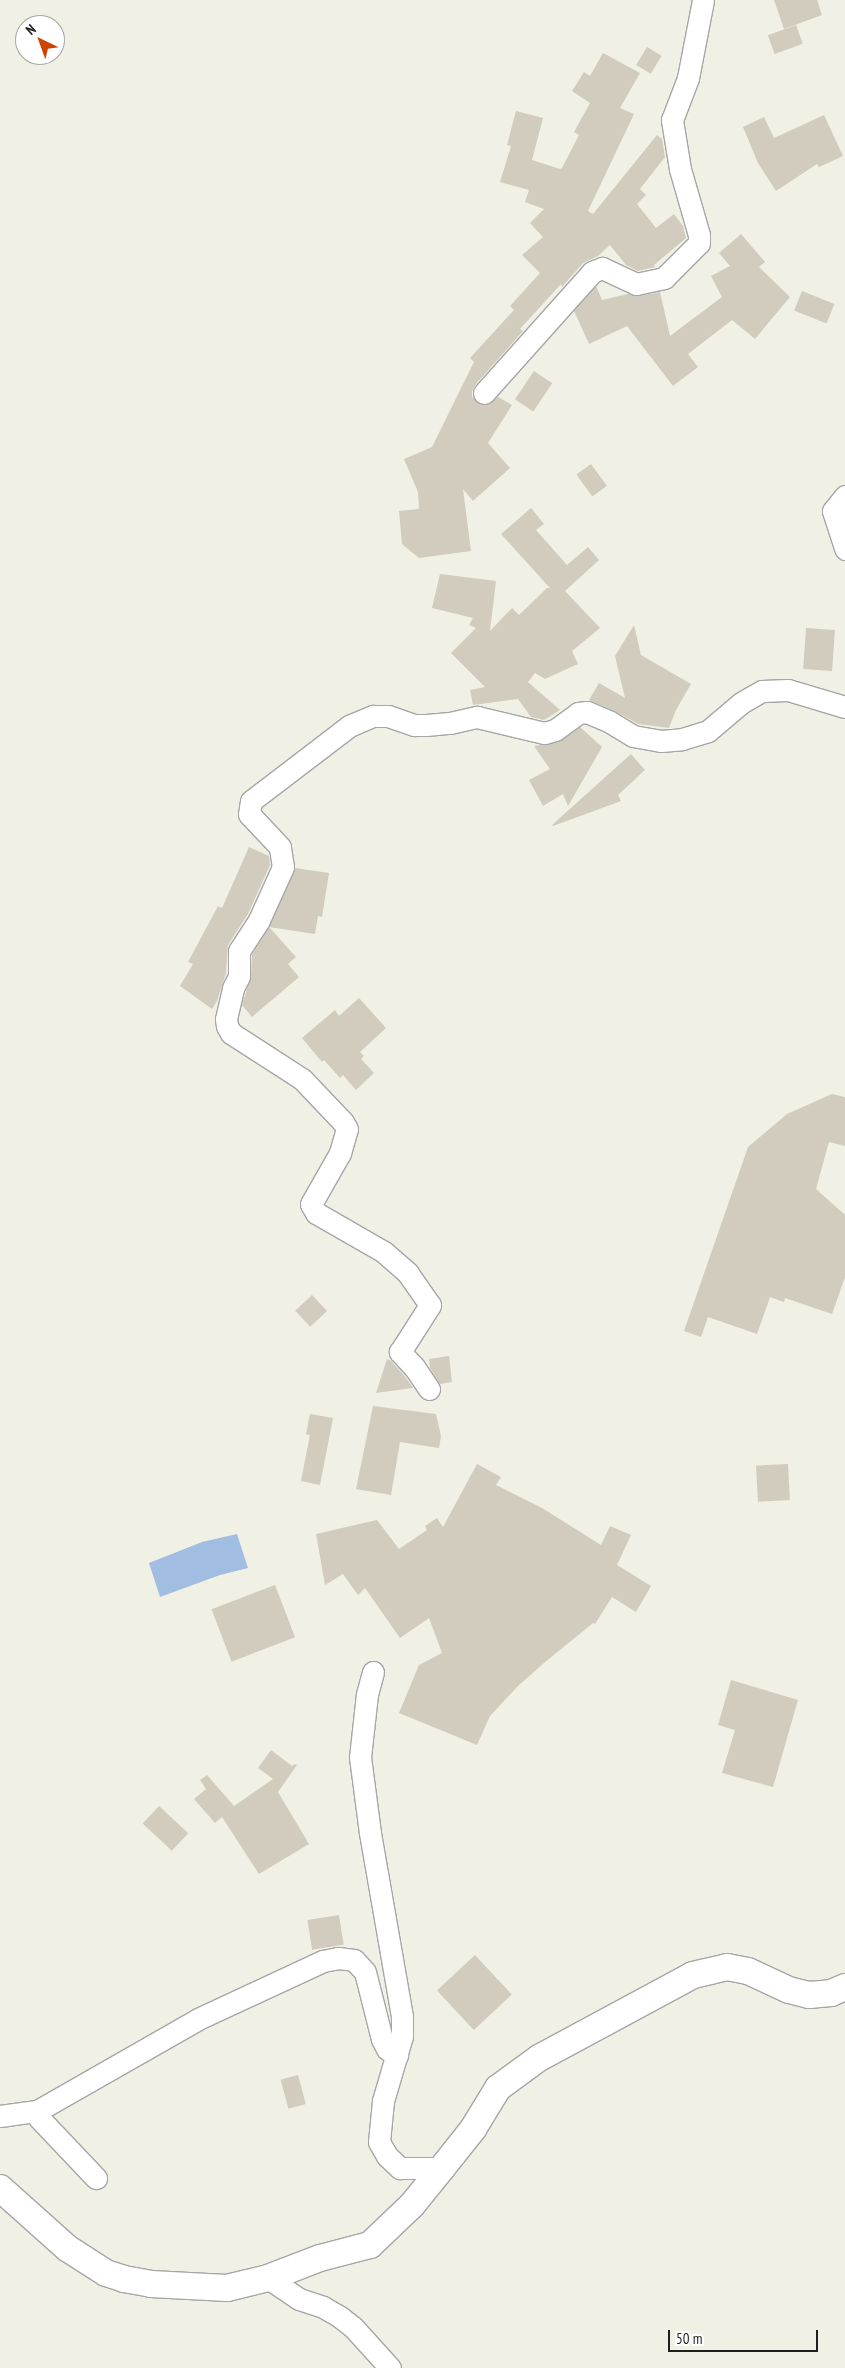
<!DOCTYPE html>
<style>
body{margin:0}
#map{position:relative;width:845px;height:2368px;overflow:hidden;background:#f0f0e4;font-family:"PT Sans Narrow",sans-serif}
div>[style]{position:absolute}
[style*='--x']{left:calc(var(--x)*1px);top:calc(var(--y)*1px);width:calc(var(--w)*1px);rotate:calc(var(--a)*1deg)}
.water>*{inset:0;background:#a1bde2}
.building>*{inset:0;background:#d1ccbd;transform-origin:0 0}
.roads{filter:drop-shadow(1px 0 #a6a6a6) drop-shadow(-1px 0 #a6a6a6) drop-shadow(0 1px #a6a6a6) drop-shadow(0 -1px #a6a6a6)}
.minor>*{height:21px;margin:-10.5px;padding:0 10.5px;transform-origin:10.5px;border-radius:10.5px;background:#fff}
.tertiary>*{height:26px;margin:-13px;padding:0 13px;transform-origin:13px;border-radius:13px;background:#fff}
span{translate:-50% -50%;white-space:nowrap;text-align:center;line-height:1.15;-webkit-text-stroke:5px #fff;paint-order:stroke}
.north{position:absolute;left:15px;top:15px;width:50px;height:50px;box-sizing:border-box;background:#fff;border:1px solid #a5a5a5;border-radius:50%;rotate:318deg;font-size:14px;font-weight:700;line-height:20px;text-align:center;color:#1f1f1f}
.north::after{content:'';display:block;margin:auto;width:18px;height:22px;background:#cd4400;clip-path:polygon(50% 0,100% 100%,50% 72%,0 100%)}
.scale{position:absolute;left:668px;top:2330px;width:150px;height:22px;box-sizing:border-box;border:2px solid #1f1f1f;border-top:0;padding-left:6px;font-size:15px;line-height:18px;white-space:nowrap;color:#1f1f1f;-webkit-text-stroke:4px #fff;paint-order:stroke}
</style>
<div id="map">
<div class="water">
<div style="clip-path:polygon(237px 1534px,248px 1568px,220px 1575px,160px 1597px,149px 1563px,202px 1542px)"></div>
</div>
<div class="building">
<div style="clip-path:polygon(774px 0,817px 0,822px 15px,784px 29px)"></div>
<div style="left:796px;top:25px;width:20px;height:30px;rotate:70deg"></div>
<div style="left:647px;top:47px;width:17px;height:21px;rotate:31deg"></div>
<div style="clip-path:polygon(603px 53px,640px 73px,620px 108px,634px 114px,588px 211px,593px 214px,657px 135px,662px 139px,665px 157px,640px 189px,646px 195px,637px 204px,656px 228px,674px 214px,683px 226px,686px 238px,654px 265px,655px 267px,638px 271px,626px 265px,610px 245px,598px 256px,583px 263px,562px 287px,561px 284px,520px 329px,523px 331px,475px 385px,472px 391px,472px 397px,481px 405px,488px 405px,498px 397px,512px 405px,488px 443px,510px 468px,473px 501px,463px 489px,471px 551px,419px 558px,402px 544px,399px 511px,419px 509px,418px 492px,404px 459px,432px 447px,474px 362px,470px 358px,514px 310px,510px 306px,540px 273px,522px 255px,543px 237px,530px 223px,544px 209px,525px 202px,529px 190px,500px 182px,511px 146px,507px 145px,516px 111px,543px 118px,532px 160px,560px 169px,562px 168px,579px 135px,574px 132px,590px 103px,572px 91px,584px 72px,590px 76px)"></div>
<div style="clip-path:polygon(824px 115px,843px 156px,819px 167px,817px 164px,776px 191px,758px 163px,743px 127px,764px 117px,774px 138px)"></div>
<div style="clip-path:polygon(741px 234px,765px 262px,759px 267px,790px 297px,755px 339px,732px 320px,688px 354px,698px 367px,673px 386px,627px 326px,589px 344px,574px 311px,596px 286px,602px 300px,628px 294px,639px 296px,660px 292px,670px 336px,722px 297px,711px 276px,730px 266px,719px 253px)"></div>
<div style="left:802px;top:291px;width:35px;height:21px;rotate:22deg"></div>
<div style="left:534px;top:371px;width:22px;height:34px;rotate:34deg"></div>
<div style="left:591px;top:464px;width:27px;height:18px;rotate:54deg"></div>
<div style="clip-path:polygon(531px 508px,544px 524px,536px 530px,567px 565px,588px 547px,599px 560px,565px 591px,600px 628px,572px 651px,578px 664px,545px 679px,535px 673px,528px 682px,560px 710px,544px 720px,531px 717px,518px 699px,473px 705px,470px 690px,485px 687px,451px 653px,476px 628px,469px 625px,473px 618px,432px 608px,440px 574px,496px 581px,490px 631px,512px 608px,519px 615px,547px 588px,550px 588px,501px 534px)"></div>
<div style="clip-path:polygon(634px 625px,641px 655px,691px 684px,676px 710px,669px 728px,638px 724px,615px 711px,589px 700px,599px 683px,625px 698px,615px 656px)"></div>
<div style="left:806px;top:628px;width:29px;height:41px;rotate:4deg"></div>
<div style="clip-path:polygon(580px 727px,602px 747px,568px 806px,563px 794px,543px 806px,529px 780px,550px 769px,534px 746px,559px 742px)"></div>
<div style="clip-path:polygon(631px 754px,645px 770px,618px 795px,621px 801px,553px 826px,552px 825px)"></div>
<div style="clip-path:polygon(249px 847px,269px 856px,270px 865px,248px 914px,228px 945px,226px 973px,217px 1001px,212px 1009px,180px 986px,193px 964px,188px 962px,218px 906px,222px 908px)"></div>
<div style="clip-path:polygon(295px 868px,329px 873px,322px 917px,318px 916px,315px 934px,269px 927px,296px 957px,288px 964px,299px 977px,252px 1017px,242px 1005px,251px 976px,252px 955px,270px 925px)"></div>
<div style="clip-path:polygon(359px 998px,386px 1028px,360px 1052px,364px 1056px,361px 1059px,374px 1073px,356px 1090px,343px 1075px,340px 1078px,324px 1060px,322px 1062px,302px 1038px,335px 1010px,339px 1016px)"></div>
<div style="clip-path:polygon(832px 1094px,845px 1097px,845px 1146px,829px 1142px,816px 1189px,845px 1215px,845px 1277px,832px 1314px,785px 1298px,784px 1302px,770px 1297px,757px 1334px,708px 1317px,701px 1337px,684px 1331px,748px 1147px,787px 1114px)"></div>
<div style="left:312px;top:1295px;width:22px;height:23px;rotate:47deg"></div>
<div style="clip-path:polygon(449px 1356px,452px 1382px,440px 1384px,430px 1368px,429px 1359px)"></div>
<div style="clip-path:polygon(387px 1359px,391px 1361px,404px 1375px,413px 1388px,376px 1393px)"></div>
<div style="clip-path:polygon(373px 1406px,436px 1414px,441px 1436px,439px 1448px,400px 1442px,391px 1495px,356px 1489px)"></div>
<div style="clip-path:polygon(310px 1414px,333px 1418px,320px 1485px,301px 1481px,310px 1435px,306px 1434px)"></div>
<div style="clip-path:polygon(477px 1464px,501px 1477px,496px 1485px,542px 1508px,601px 1545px,610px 1526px,631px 1535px,617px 1565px,651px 1586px,636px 1612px,612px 1597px,595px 1624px,593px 1623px,544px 1663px,518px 1686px,490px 1716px,477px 1745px,399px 1713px,419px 1665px,442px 1653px,429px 1618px,400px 1638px,365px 1588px,358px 1595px,343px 1574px,325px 1585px,316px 1534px,377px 1520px,399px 1549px,427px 1530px,425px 1526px,437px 1518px,443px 1527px)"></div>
<div style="left:788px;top:1464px;width:36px;height:32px;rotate:87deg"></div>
<div style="left:275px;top:1585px;width:56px;height:68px;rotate:69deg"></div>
<div style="clip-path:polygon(731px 1680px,798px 1700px,773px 1787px,722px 1773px,735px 1730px,718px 1725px)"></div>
<div style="clip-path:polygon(271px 1750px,292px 1766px,295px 1764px,297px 1765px,278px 1792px,309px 1844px,259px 1874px,222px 1817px,215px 1823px,194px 1799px,206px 1789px,200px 1780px,207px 1775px,234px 1806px,273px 1779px,258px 1768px)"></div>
<div style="left:159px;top:1806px;width:40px;height:24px;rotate:43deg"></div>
<div style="left:339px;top:1915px;width:30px;height:32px;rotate:81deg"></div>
<div style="left:475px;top:1955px;width:54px;height:52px;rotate:47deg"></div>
<div style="left:298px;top:2075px;width:30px;height:18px;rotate:75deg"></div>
</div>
<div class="roads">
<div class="minor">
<div style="--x:484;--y:393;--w:162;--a:-48.2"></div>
<div style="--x:592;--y:272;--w:11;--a:-22"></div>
<div style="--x:602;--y:268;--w:38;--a:25"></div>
<div style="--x:636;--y:284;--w:29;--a:-12"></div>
<div style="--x:664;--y:278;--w:49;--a:-45"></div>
<div style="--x:699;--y:243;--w:8;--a:-90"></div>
<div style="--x:699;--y:235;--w:69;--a:-106.1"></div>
<div style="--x:680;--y:169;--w:50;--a:-99.3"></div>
<div style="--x:672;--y:120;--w:45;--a:-69.1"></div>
<div style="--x:688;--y:78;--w:79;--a:-79.1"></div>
<div style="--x:845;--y:496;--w:19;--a:129"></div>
<div style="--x:833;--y:511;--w:40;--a:72"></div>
<div style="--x:429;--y:1389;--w:27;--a:-124"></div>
<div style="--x:414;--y:1367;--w:21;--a:-133"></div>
<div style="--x:400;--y:1352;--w:56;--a:-57.4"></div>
<div style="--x:430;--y:1305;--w:39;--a:-125"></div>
<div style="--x:408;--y:1273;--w:32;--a:-139"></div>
<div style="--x:384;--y:1252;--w:78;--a:-150.2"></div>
<div style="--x:316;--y:1213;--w:10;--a:-119"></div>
<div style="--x:311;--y:1204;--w:59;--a:-60.4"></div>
<div style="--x:340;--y:1153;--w:25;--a:-74"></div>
<div style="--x:347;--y:1129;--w:8;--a:-120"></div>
<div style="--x:343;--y:1122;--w:59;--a:-133.6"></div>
<div style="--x:302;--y:1079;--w:85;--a:-147.1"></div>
<div style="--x:231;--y:1033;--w:8;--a:-120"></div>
<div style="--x:227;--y:1026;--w:7;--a:-98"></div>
<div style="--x:226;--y:1019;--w:32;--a:-77"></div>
<div style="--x:233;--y:988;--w:13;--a:-63"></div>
<div style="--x:239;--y:976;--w:25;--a:-90"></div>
<div style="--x:239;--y:951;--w:37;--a:-57"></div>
<div style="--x:259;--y:920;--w:58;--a:-65.6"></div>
<div style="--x:283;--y:867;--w:20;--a:-99"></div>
<div style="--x:280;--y:847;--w:45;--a:-133.2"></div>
<div style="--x:249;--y:814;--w:13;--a:-81"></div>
<div style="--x:251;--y:801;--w:123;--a:-37.4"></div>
<div style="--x:349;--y:726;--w:26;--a:-23"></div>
<div style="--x:373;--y:716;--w:15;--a:0"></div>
<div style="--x:388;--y:716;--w:28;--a:19"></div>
<div style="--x:414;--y:725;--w:12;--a:0"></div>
<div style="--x:426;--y:725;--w:24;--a:-5"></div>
<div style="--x:450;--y:723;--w:28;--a:-13"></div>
<div style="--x:477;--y:717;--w:69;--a:13.4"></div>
<div style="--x:544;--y:733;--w:11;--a:-15"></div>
<div style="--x:555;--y:730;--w:29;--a:-36"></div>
<div style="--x:578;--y:713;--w:9;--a:-6"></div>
<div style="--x:587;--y:712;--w:25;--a:23"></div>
<div style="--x:610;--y:722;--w:27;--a:31"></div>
<div style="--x:633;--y:736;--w:28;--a:10"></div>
<div style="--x:661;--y:741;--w:21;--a:-5"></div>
<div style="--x:682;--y:739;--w:27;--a:-17"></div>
<div style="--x:708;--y:731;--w:43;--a:-40.3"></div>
<div style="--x:741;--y:703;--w:24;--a:-30"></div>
<div style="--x:762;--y:691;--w:26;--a:-2"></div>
<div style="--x:788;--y:690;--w:59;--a:16.6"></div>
<div style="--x:373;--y:1672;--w:23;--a:105"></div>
<div style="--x:367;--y:1694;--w:63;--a:96.3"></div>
<div style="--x:360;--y:1757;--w:77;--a:82.5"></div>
<div style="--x:370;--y:1833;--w:186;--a:80.1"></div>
<div style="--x:402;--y:2016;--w:20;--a:90"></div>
<div style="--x:402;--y:2036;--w:68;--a:106.3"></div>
<div style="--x:383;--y:2101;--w:41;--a:95.6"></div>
<div style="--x:379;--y:2142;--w:16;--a:60"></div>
<div style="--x:387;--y:2156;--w:18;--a:43"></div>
<div style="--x:400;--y:2168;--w:42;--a:0"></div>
<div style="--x:37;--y:2111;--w:7;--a:74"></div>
<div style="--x:39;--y:2118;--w:83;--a:46.5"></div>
<div style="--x:0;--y:2116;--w:37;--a:-8"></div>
<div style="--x:37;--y:2111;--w:185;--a:-29.7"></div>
<div style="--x:198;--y:2019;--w:138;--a:-24.9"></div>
<div style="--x:323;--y:1961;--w:15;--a:-11"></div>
<div style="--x:338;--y:1958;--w:16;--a:7"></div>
<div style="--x:354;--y:1960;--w:16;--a:47"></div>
<div style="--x:365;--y:1972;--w:69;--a:75.8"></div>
<div style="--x:382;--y:2039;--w:11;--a:63"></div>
<div style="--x:387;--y:2049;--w:12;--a:31"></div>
<div style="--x:268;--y:2278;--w:37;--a:34"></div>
<div style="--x:299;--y:2299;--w:25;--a:18"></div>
<div style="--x:323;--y:2307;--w:20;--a:30"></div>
<div style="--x:340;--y:2317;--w:16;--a:38"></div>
<div style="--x:353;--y:2327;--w:55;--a:47.9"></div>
</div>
<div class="tertiary">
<div style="--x:0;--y:2188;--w:90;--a:41.8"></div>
<div style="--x:67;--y:2248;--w:46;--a:32.7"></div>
<div style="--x:106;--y:2273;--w:19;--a:18"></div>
<div style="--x:124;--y:2279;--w:27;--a:10"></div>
<div style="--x:151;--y:2284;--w:76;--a:3"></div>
<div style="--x:227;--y:2288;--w:42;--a:-13.7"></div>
<div style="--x:268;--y:2278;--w:56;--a:-21"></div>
<div style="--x:320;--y:2258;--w:52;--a:-14.6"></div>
<div style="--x:370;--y:2245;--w:58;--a:-43.6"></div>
<div style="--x:412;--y:2205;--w:48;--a:-51"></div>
<div style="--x:442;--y:2168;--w:50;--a:-51.5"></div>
<div style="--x:473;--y:2129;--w:48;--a:-58.6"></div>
<div style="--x:498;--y:2088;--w:51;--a:-36.2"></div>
<div style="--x:539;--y:2058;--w:175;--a:-28.3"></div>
<div style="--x:693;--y:1975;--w:35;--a:-13"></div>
<div style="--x:727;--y:1967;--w:21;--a:11"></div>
<div style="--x:748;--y:1971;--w:45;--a:24.9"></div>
<div style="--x:789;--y:1990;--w:21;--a:14"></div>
<div style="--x:809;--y:1995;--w:22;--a:-5"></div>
<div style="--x:831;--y:1993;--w:15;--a:-23"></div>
</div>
</div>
<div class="north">N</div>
<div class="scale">50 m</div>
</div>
